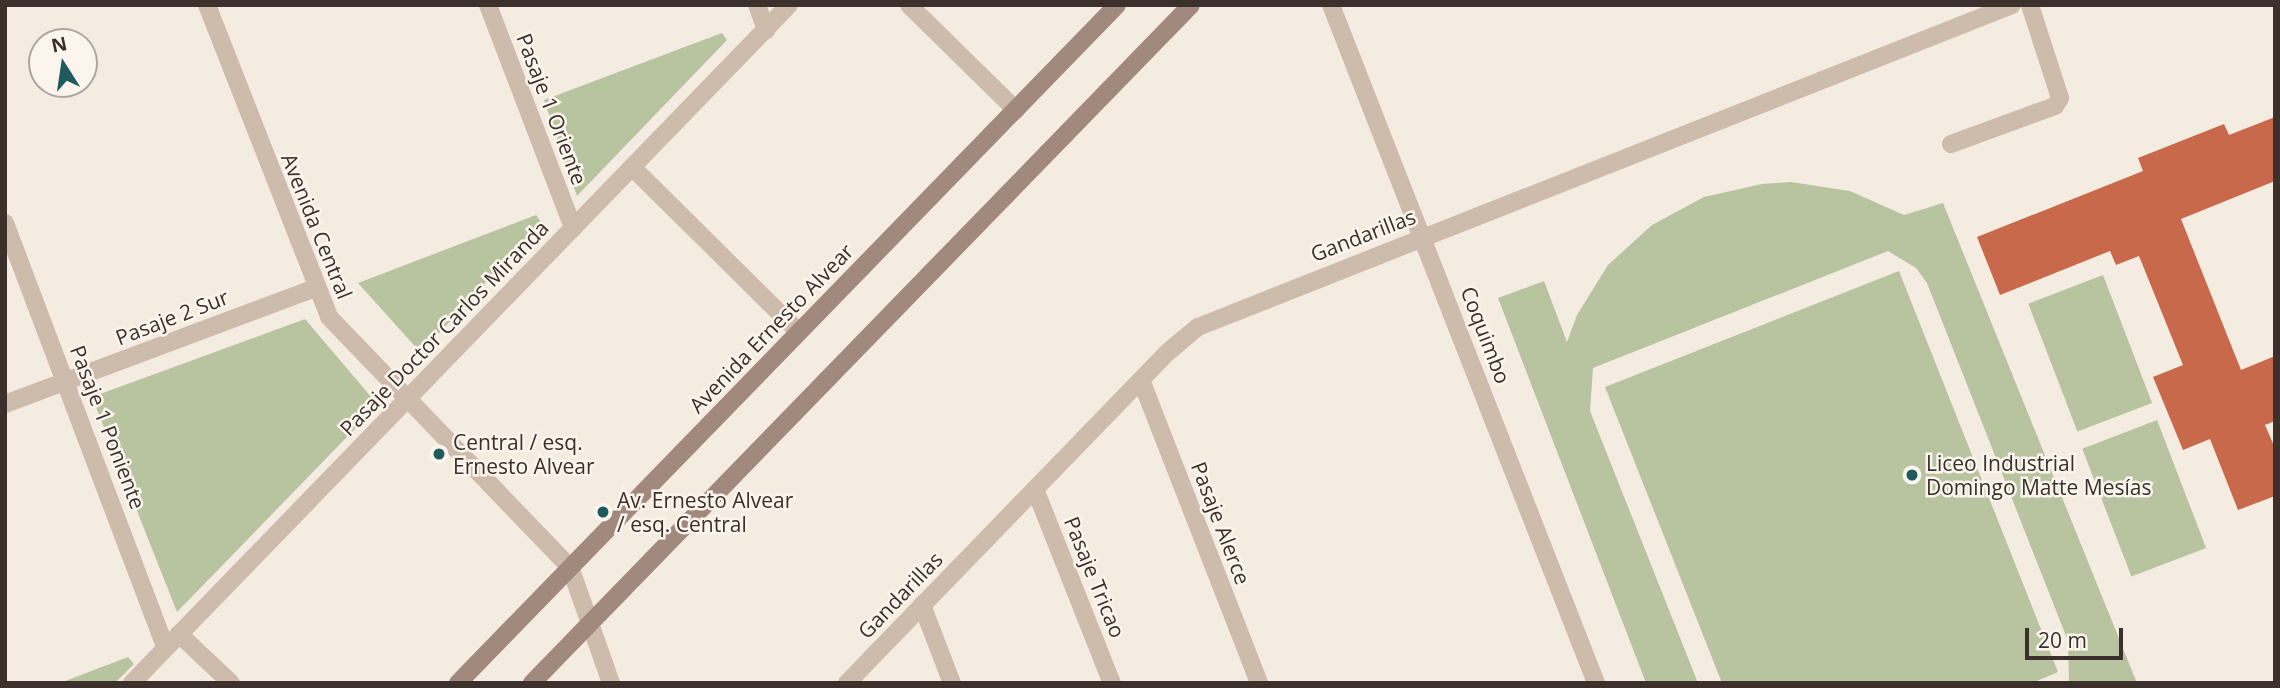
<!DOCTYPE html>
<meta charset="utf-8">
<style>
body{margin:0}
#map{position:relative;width:2280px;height:688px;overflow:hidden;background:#f4ebe1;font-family:"Open Sans",sans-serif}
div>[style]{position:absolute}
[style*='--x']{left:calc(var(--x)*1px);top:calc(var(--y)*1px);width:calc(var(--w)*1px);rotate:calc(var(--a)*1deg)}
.green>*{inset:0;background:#b8c4a0;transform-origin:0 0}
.building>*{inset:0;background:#c8694b}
.service>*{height:18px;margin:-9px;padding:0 9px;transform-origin:9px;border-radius:9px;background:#cdbbac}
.minor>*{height:18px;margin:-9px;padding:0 9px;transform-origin:9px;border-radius:9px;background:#cdbbac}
.tertiary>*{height:18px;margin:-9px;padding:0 9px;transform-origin:9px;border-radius:9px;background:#cdbbac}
.secondary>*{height:18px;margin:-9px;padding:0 9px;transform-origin:9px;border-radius:9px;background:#a18a7d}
.dots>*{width:19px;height:19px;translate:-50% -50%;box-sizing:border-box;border:4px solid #fbf5ee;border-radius:50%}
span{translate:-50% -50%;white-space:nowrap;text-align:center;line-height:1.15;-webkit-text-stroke:5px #fbf5ee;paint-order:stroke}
.street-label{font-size:21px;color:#3b302b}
.poi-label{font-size:21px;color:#3b302b}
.left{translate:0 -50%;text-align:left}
.frame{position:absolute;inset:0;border:7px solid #3b302b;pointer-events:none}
.north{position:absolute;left:28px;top:28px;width:70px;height:70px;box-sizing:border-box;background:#fbf5ee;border:2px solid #aea6a0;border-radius:50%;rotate:348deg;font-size:19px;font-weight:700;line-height:28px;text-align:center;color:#3b302b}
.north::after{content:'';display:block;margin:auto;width:24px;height:32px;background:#1f5a5e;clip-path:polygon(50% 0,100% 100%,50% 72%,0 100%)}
.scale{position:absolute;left:2025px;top:628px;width:98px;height:32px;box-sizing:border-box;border:4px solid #3b302b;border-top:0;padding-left:9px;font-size:21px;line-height:24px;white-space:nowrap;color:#3b302b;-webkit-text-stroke:5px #fbf5ee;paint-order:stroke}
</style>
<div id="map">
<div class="green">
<div style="clip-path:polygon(722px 33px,727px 40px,577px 196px,544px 100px)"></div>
<div style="clip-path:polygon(1791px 182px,1850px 191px,1904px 215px,1943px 203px,2137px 683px,2069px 683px,2068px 641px,1927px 283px,1916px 268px,1888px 251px,1593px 368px,1590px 411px,1698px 683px,1646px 683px,1498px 298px,1544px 281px,1567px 342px,1577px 315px,1608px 265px,1652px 225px,1704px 197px,1762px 184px)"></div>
<div style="clip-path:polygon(536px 215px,541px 222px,421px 353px,358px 283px)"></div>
<div style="clip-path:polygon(1899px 271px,2058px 672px,2032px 683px,1722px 683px,1605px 387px)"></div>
<div style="left:2103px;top:275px;width:137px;height:80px;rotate:69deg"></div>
<div style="clip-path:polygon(305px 319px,378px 405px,177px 612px,92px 397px)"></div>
<div style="left:2157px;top:420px;width:137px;height:80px;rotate:69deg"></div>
<div style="clip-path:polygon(128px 657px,134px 664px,115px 683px,60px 683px)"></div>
</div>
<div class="building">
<div style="clip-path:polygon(2275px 117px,2275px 181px,2181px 219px,2241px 370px,2275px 356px,2275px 421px,2265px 425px,2275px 448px,2275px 496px,2238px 510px,2210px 439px,2183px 450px,2153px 377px,2183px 365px,2139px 256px,2116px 265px,2110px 251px,2000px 295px,1977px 237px,2143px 171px,2138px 158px,2224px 124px,2229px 135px)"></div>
</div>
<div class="service">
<div style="--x:1951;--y:144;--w:111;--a:-20.1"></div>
<div style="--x:2055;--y:106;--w:9;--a:-58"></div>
<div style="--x:2060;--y:98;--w:98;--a:-107.9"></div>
</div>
<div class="minor">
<div style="--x:207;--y:5;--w:335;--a:68.6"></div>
<div style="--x:329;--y:317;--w:347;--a:46.1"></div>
<div style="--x:570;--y:567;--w:123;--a:70.5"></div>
<div style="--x:488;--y:5;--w:239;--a:69.1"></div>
<div style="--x:757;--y:5;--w:27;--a:70"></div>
<div style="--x:909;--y:5;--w:150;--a:44.5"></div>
<div style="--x:632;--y:167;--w:235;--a:44.7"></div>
<div style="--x:5;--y:223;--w:454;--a:69.3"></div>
<div style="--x:1141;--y:380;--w:325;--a:68.7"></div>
<div style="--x:5;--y:404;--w:331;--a:-20.5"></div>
<div style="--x:1035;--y:489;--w:209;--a:68.4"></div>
<div style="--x:922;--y:605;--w:84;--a:69"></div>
<div style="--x:179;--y:634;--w:71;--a:43.3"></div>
<div style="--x:132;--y:683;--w:944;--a:-45.9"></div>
<div style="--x:847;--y:683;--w:461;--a:-45.9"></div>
<div style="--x:1168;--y:352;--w:39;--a:-40"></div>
<div style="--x:1198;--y:327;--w:875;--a:-21.58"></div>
</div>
<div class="tertiary">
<div style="--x:1331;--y:5;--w:728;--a:68.65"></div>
</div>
<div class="secondary">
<div style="--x:458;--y:683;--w:945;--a:-45.81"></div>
<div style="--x:532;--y:683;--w:945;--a:-45.81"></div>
</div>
<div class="dots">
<div style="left:439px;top:454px;background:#1f5a5e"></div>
<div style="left:1912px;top:475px;background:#1f5a5e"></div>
<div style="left:603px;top:512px;background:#1f5a5e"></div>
</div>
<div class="street-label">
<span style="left:552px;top:109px;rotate:69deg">Pasaje 1 Oriente</span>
<span style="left:317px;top:226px;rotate:68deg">Avenida Central</span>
<span style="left:1363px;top:235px;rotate:-21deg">Gandarillas</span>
<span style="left:172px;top:317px;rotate:-21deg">Pasaje 2 Sur</span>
<span style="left:444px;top:328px;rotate:-46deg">Pasaje Doctor Carlos Miranda</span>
<span style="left:771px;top:328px;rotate:-46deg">Avenida Ernesto Alvear</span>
<span style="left:1486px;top:335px;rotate:69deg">Coquimbo</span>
<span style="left:108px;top:427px;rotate:69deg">Pasaje 1 Poniente</span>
<span style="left:1221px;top:523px;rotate:69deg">Pasaje Alerce</span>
<span style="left:1095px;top:577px;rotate:68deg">Pasaje Tricao</span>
<span style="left:900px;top:595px;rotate:-46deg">Gandarillas</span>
</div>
<div class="poi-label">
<span class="left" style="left:453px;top:454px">Central / esq.<br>Ernesto Alvear</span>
<span class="left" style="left:1926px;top:475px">Liceo Industrial<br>Domingo Matte Mesías</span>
<span class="left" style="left:617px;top:512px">Av. Ernesto Alvear<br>/ esq. Central</span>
</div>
<div class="frame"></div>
<div class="north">N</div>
<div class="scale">20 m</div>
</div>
